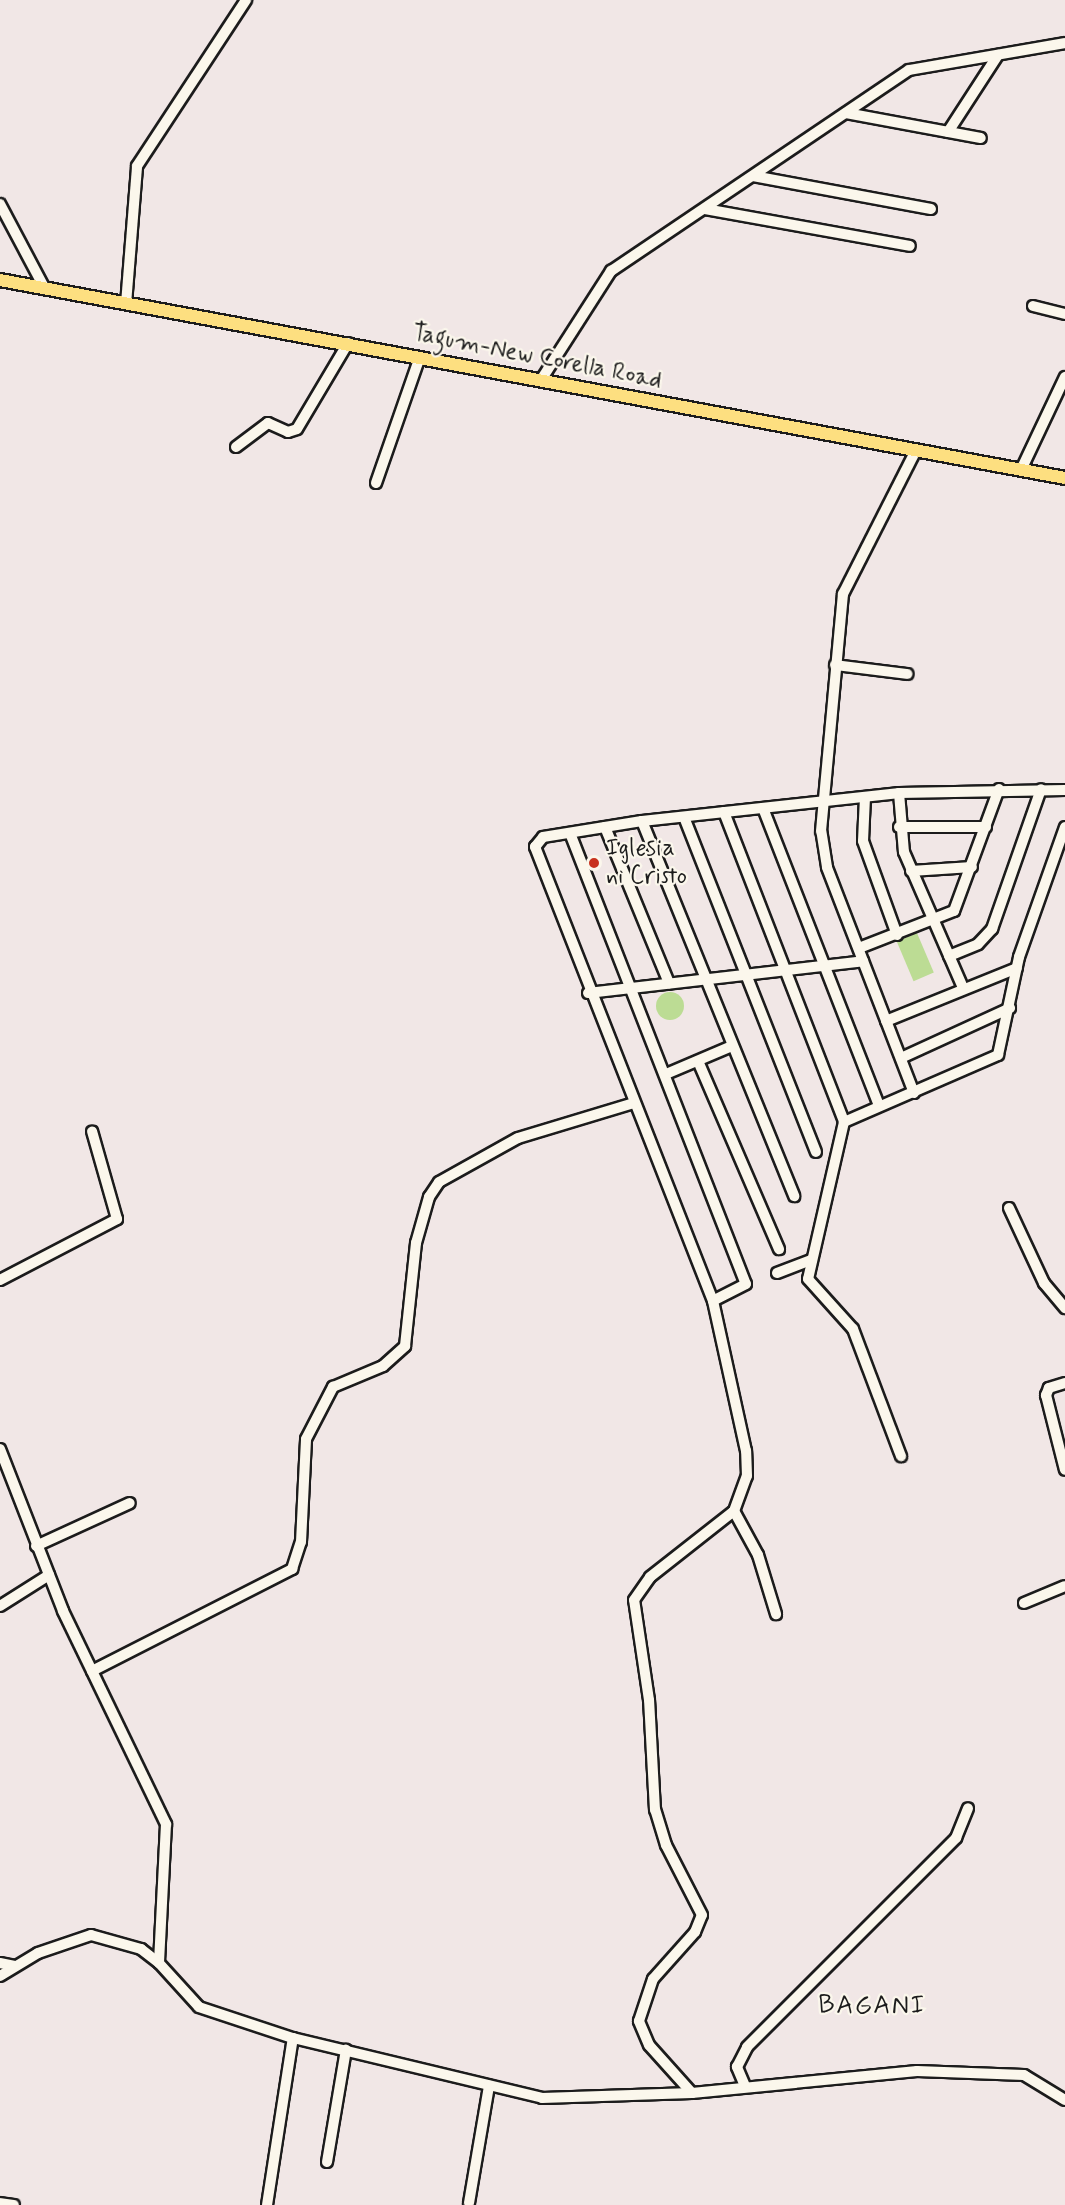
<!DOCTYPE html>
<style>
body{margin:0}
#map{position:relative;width:1065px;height:2205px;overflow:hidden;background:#f1e7e6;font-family:Mynerve,sans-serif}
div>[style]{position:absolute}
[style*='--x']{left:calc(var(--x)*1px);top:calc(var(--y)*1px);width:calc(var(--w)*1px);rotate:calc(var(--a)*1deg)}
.green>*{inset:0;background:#bcdc94;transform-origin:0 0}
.round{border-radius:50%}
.roads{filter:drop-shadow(2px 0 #1c1c1c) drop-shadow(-2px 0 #1c1c1c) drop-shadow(0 2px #1c1c1c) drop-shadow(0 -2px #1c1c1c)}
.minor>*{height:10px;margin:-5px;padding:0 5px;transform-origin:5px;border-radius:5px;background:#fbf7ec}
.major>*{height:12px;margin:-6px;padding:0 6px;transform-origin:6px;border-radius:6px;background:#fddf80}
.dots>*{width:16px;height:16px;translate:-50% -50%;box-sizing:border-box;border:3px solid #fbf7ec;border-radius:50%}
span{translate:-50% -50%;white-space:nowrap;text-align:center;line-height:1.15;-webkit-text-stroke:4.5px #fbf7ec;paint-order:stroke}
.street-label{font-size:24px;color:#1c1c1c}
.poi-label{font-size:24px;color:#1c1c1c}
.left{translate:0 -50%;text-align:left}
.neighbourhood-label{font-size:26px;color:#1c1c1c;letter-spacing:1.5px}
</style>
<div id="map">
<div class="green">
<div style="left:917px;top:933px;width:43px;height:22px;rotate:67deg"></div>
<div class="round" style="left:656px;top:992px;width:28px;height:28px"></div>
</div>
<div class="roads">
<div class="minor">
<div style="--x:846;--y:113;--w:137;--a:10.5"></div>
<div style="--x:948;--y:132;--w:92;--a:-57"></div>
<div style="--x:753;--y:176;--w:181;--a:10.5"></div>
<div style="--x:0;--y:204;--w:96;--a:62.1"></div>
<div style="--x:705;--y:209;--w:208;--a:10.2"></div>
<div style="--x:126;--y:304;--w:138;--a:-85.4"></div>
<div style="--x:137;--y:166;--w:199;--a:-56.7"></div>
<div style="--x:1033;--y:306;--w:33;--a:14"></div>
<div style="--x:541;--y:380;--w:130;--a:-57.3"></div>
<div style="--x:611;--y:271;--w:359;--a:-34"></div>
<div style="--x:909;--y:70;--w:158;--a:-9.8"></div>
<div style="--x:236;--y:447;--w:40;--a:-37"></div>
<div style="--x:268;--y:423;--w:22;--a:24"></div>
<div style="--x:288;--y:432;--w:9;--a:-18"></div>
<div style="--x:297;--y:429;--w:100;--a:-59.3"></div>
<div style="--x:1021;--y:470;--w:103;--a:-64.7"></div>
<div style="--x:376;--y:483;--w:133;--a:-70.8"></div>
<div style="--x:835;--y:665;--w:73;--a:7.1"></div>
<div style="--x:899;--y:793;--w:59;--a:85.2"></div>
<div style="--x:904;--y:852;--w:148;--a:66.5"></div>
<div style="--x:865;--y:797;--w:44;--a:92.6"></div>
<div style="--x:863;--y:841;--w:100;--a:70.1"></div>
<div style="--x:763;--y:808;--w:320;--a:68.7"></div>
<div style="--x:724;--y:812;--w:332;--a:68.8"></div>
<div style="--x:844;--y:1122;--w:161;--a:102.9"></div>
<div style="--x:808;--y:1279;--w:67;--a:48"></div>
<div style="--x:853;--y:1329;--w:136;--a:69.3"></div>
<div style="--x:684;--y:817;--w:360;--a:68.5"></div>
<div style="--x:642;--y:821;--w:405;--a:67.9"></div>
<div style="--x:605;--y:827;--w:169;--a:67.7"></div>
<div style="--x:899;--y:827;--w:87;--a:0"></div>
<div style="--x:570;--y:833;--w:484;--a:68.7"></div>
<div style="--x:746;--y:1284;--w:37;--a:153"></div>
<div style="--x:911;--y:871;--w:61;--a:-3.8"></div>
<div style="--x:859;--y:948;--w:102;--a:-21.3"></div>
<div style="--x:954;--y:911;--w:130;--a:-69.8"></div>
<div style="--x:949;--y:956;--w:31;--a:-22"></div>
<div style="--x:978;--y:944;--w:21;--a:-47"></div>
<div style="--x:992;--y:929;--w:148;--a:-70.7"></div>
<div style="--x:588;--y:993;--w:277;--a:-6.6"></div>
<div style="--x:886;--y:1021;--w:141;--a:-22"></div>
<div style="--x:901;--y:1058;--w:120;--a:-24.6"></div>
<div style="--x:698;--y:1061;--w:205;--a:66.7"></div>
<div style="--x:666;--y:1074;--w:72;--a:-23"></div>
<div style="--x:914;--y:1093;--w:242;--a:-111.1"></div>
<div style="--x:827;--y:867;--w:36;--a:-99"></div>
<div style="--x:821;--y:831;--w:238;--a:-84.7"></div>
<div style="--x:843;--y:594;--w:161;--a:-63.1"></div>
<div style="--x:844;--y:1122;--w:168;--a:-23.5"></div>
<div style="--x:998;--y:1055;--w:100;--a:-77.9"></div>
<div style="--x:1019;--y:957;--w:138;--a:-70.5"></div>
<div style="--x:1009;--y:1208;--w:83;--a:65"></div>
<div style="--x:1044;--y:1283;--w:33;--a:50"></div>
<div style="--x:777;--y:1273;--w:36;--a:-21"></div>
<div style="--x:0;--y:1280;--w:132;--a:-27.5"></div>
<div style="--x:117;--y:1219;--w:91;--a:-105.9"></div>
<div style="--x:1065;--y:1383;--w:17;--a:163"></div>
<div style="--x:1049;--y:1388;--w:8;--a:113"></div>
<div style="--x:1046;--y:1395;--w:77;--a:75.8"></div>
<div style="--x:0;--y:1449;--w:174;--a:68.7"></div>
<div style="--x:63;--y:1611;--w:237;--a:64.2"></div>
<div style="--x:166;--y:1824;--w:139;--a:92.9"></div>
<div style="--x:159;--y:1963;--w:59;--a:47.7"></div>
<div style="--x:199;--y:2007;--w:99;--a:18.3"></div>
<div style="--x:293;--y:2038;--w:256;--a:13.5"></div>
<div style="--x:542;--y:2098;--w:150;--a:-1.9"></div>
<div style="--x:692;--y:2093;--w:226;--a:-5.6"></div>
<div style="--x:917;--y:2071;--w:107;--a:2.1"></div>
<div style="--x:1024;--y:2075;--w:48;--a:31.4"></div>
<div style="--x:734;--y:1511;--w:50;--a:61.4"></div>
<div style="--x:758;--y:1555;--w:62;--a:73"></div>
<div style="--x:36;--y:1546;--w:103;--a:-24.6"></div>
<div style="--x:1024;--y:1603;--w:44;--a:-22.5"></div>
<div style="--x:0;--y:1606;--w:58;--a:-32.3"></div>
<div style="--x:92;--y:1671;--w:225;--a:-27"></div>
<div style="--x:292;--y:1569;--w:28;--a:-72"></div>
<div style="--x:301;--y:1542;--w:103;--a:-87.2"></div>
<div style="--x:306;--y:1439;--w:59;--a:-62.6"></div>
<div style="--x:333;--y:1387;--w:54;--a:-22.8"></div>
<div style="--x:383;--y:1366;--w:30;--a:-42"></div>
<div style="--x:405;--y:1346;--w:104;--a:-83.9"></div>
<div style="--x:416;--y:1243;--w:48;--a:-74.2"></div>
<div style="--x:429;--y:1197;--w:18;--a:-56"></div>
<div style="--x:439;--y:1182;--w:90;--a:-29.1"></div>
<div style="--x:518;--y:1138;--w:121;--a:-16.8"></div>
<div style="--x:0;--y:1963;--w:15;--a:11"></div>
<div style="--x:0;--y:1976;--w:44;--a:-31.2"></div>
<div style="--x:38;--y:1953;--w:56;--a:-18.8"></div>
<div style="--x:91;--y:1935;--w:52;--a:15.6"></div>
<div style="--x:141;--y:1949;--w:23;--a:38"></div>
<div style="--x:745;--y:2086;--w:21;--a:-113"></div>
<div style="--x:737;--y:2067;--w:22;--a:-63"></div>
<div style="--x:747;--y:2047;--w:296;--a:-45"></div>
<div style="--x:956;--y:1838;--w:32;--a:-68"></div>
<div style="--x:692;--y:2093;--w:64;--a:-131.9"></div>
<div style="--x:649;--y:2045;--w:26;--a:-113"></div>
<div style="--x:639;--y:2021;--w:44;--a:-71.6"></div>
<div style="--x:653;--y:1979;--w:63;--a:-48.2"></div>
<div style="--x:695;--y:1932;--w:18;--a:-68"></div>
<div style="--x:702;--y:1915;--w:79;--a:-117.2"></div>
<div style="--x:666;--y:1845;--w:37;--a:-107"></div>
<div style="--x:655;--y:1810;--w:110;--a:-93.1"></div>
<div style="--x:649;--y:1700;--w:101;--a:-98.5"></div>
<div style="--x:634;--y:1600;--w:28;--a:-55"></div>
<div style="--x:650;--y:1577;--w:107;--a:-38.2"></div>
<div style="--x:734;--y:1511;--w:37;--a:-70"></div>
<div style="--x:747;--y:1476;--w:25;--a:-92"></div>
<div style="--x:746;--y:1451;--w:154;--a:-102.4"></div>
<div style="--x:713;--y:1301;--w:488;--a:-111.4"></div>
<div style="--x:535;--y:847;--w:13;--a:-51"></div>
<div style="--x:543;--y:837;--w:100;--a:-9.2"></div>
<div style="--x:642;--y:821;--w:259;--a:-6.2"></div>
<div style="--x:899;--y:793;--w:166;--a:-1"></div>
<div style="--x:327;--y:2162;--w:114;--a:-80.4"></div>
<div style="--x:0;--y:2203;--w:14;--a:8"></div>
<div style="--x:469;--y:2203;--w:119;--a:-80.3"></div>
<div style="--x:267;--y:2205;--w:169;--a:-81.2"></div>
</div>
<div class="major">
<div style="--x:0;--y:280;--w:1083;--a:10.53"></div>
</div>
</div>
<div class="dots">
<div style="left:594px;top:863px;background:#c8321e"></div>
</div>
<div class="street-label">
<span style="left:537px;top:357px;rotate:11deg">Tagum-New Corella Road</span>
</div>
<div class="poi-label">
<span class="left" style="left:606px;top:863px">Iglesia<br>ni Cristo</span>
</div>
<div class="neighbourhood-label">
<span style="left:872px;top:2007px">BAGANI</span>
</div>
</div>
